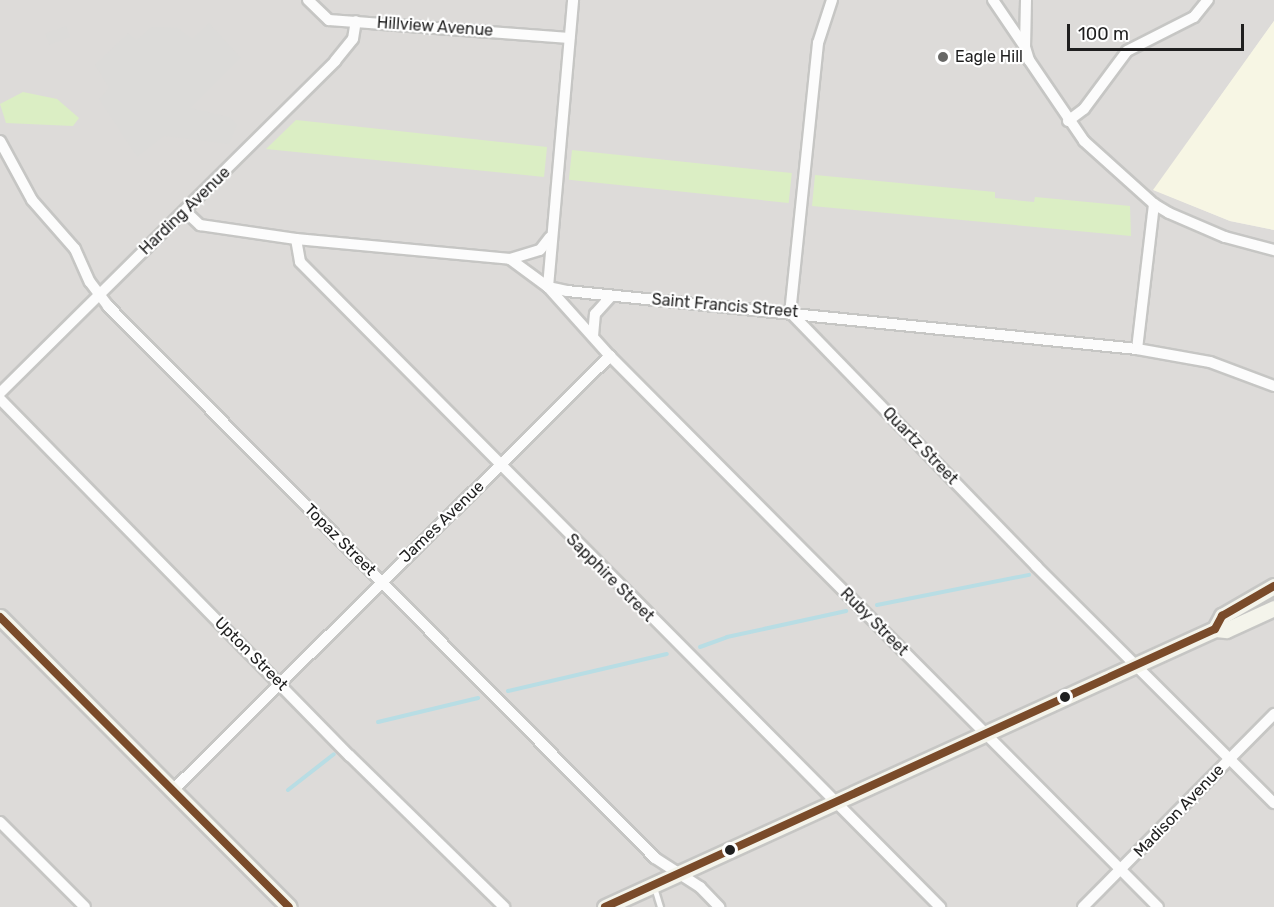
<!DOCTYPE html>
<style>
body{margin:0}
#map{position:relative;width:1274px;height:907px;overflow:hidden;background:#eeece8;font-family:Rubik,sans-serif}
div>[style]{position:absolute}
[style*='--x']{left:calc(var(--x)*1px);top:calc(var(--y)*1px);width:calc(var(--w)*1px);rotate:calc(var(--a)*1deg)}
.residential>*{inset:0;background:#dddbd9}
.education>*{inset:0;background:#f7f6e4}
.religious>*{inset:0;background:#dcdbd9;transform-origin:0 0}
.grass>*{inset:0;background:#dbeec4;transform-origin:0 0}
.stream>*{height:4px;margin:-2px;padding:0 2px;transform-origin:2px;border-radius:2px;background:#b8dde4}
.roads{filter:drop-shadow(2px 0 #c6c6c4) drop-shadow(-2px 0 #c6c6c4) drop-shadow(0 2px #c6c6c4) drop-shadow(0 -2px #c6c6c4)}
.service>*{height:5px;margin:-2.5px;padding:0 2.5px;transform-origin:2.5px;border-radius:2.5px;background:#fcfcfc}
.minor>*{height:10px;margin:-5px;padding:0 5px;transform-origin:5px;border-radius:5px;background:#fcfcfc}
.secondary>*{height:15px;margin:-7.5px;padding:0 7.5px;transform-origin:7.5px;border-radius:7.5px;background:#f4f4eb}
.bus-1>*{height:8px;margin:-4px;padding:0 4px;transform-origin:4px;border-radius:4px;background:#7a4b2a}
.dots>*{width:16px;height:16px;translate:-50% -50%;box-sizing:border-box;border:3px solid #fff;border-radius:50%}
span{translate:-50% -50%;white-space:nowrap;text-align:center;line-height:1.15;-webkit-text-stroke:4.5px #fff;paint-order:stroke}
.street-label{font-size:16px;color:#1f1f1f}
.poi-label{font-size:16px;color:#1f1f1f}
.left{translate:0 -50%;text-align:left}
.scale{position:absolute;left:1067px;top:24px;width:177px;height:27px;box-sizing:border-box;border:3px solid #1f1f1f;border-top:0;padding-left:8px;font-size:18px;line-height:21px;white-space:nowrap;color:#1f1f1f;-webkit-text-stroke:4px #fff;paint-order:stroke}
</style>
<div id="map">
<div class="residential">
<div style="clip-path:polygon(0 0,1274px 0,1274px 21px,1154px 190px,1230px 221px,1274px 230px,1274px 907px,0 907px)"></div>
</div>
<div class="education">
<div style="clip-path:polygon(1274px 21px,1274px 230px,1230px 221px,1153px 190px)"></div>
</div>
<div class="religious">
<div style="clip-path:polygon(209px 23px,241px 58px,191px 108px,230px 117px,237px 125px,229px 144px,164px 136px,137px 157px,99px 99px,109px 88px,95px 65px,128px 33px,137px 40px,151px 27px,178px 28px,192px 39px)"></div>
<div style="left:66px;top:26px;width:12px;height:22px;rotate:70deg"></div>
</div>
<div class="grass">
<div style="clip-path:polygon(23px 92px,57px 99px,79px 118px,73px 126px,6px 123px,0 104px)"></div>
<div style="clip-path:polygon(296px 120px,547px 147px,544px 177px,266px 149px)"></div>
<div style="left:572px;top:150px;width:221px;height:30px;rotate:6deg"></div>
<div style="clip-path:polygon(815px 175px,995px 192px,995px 198px,1034px 202px,1035px 197px,1130px 206px,1131px 236px,812px 206px)"></div>
</div>
<div class="stream">
<div style="--x:877;--y:605;--w:155;--a:-11.2"></div>
<div style="--x:700;--y:647;--w:29;--a:-20"></div>
<div style="--x:727;--y:637;--w:122;--a:-12.3"></div>
<div style="--x:508;--y:691;--w:163;--a:-13.1"></div>
<div style="--x:378;--y:722;--w:103;--a:-13.5"></div>
<div style="--x:288;--y:790;--w:58;--a:-38"></div>
</div>
<div class="roads">
<div class="service">
<div style="--x:654;--y:887;--w:21;--a:73"></div>
</div>
<div class="minor">
<div style="--x:308;--y:0;--w:29;--a:44"></div>
<div style="--x:329;--y:20;--w:241;--a:4.3"></div>
<div style="--x:832;--y:0;--w:45;--a:108"></div>
<div style="--x:818;--y:43;--w:270;--a:95.9"></div>
<div style="--x:790;--y:312;--w:354;--a:45.9"></div>
<div style="--x:1036;--y:566;--w:336;--a:44.9"></div>
<div style="--x:993;--y:0;--w:57;--a:55.8"></div>
<div style="--x:1026;--y:0;--w:47;--a:91.2"></div>
<div style="--x:1025;--y:47;--w:14;--a:73"></div>
<div style="--x:1029;--y:60;--w:98;--a:55.8"></div>
<div style="--x:1084;--y:141;--w:94;--a:42"></div>
<div style="--x:1154;--y:204;--w:17;--a:31"></div>
<div style="--x:1169;--y:213;--w:61;--a:23.2"></div>
<div style="--x:1225;--y:237;--w:51;--a:14.9"></div>
<div style="--x:1068;--y:121;--w:20;--a:-37"></div>
<div style="--x:1084;--y:109;--w:72;--a:-53.4"></div>
<div style="--x:1127;--y:51;--w:75;--a:-26.9"></div>
<div style="--x:1194;--y:17;--w:22;--a:-51"></div>
<div style="--x:0;--y:141;--w:67;--a:61.5"></div>
<div style="--x:32;--y:200;--w:65;--a:48.7"></div>
<div style="--x:75;--y:249;--w:36;--a:66"></div>
<div style="--x:90;--y:282;--w:30;--a:53"></div>
<div style="--x:108;--y:306;--w:777;--a:45.26"></div>
<div style="--x:655;--y:858;--w:54;--a:32.8"></div>
<div style="--x:700;--y:887;--w:28;--a:46"></div>
<div style="--x:185;--y:211;--w:21;--a:43"></div>
<div style="--x:200;--y:225;--w:97;--a:8.3"></div>
<div style="--x:296;--y:239;--w:215;--a:5.3"></div>
<div style="--x:510;--y:259;--w:47;--a:36.4"></div>
<div style="--x:548;--y:287;--w:19;--a:12"></div>
<div style="--x:567;--y:291;--w:573;--a:5.81"></div>
<div style="--x:1137;--y:349;--w:74;--a:10.1"></div>
<div style="--x:1210;--y:362;--w:68;--a:20.6"></div>
<div style="--x:296;--y:239;--w:23;--a:80"></div>
<div style="--x:300;--y:262;--w:909;--a:45.22"></div>
<div style="--x:510;--y:259;--w:31;--a:-17"></div>
<div style="--x:540;--y:250;--w:16;--a:-52"></div>
<div style="--x:548;--y:287;--w:93;--a:48.1"></div>
<div style="--x:610;--y:356;--w:777;--a:45.16"></div>
<div style="--x:548;--y:287;--w:288;--a:-85"></div>
<div style="--x:593;--y:336;--w:22;--a:-85"></div>
<div style="--x:595;--y:314;--w:24;--a:-48"></div>
<div style="--x:1137;--y:349;--w:146;--a:-83.3"></div>
<div style="--x:0;--y:393;--w:472;--a:-44.7"></div>
<div style="--x:335;--y:61;--w:28;--a:-51"></div>
<div style="--x:353;--y:39;--w:18;--a:-81"></div>
<div style="--x:0;--y:399;--w:500;--a:45.6"></div>
<div style="--x:350;--y:756;--w:216;--a:44.4"></div>
<div style="--x:173;--y:790;--w:616;--a:-44.8"></div>
<div style="--x:0;--y:822;--w:120;--a:45"></div>
<div style="--x:1083;--y:907;--w:272;--a:-45.3"></div>
</div>
<div class="secondary">
<div style="--x:0;--y:617;--w:409;--a:45.1"></div>
<div style="--x:1215;--y:629;--w:15;--a:-62"></div>
<div style="--x:1222;--y:616;--w:60;--a:-30"></div>
<div style="--x:605;--y:907;--w:670;--a:-24.5"></div>
<div style="--x:1215;--y:629;--w:11;--a:5"></div>
<div style="--x:1226;--y:630;--w:53;--a:-24.6"></div>
</div>
</div>
<div class="bus-1">
<div style="--x:0;--y:617;--w:409;--a:45.1"></div>
<div style="--x:605;--y:907;--w:670;--a:-24.5"></div>
<div style="--x:1215;--y:629;--w:15;--a:-62"></div>
<div style="--x:1222;--y:616;--w:60;--a:-30"></div>
</div>
<div class="dots">
<div style="left:943px;top:57px;background:#676765"></div>
<div style="left:1065px;top:697px;background:#1f1f1f"></div>
<div style="left:730px;top:850px;background:#1f1f1f"></div>
</div>
<div class="street-label">
<span style="left:435px;top:27px;rotate:4deg">Hillview Avenue</span>
<span style="left:185px;top:211px;rotate:-44deg">Harding Avenue</span>
<span style="left:725px;top:306px;rotate:5deg">Saint Francis Street</span>
<span style="left:920px;top:446px;rotate:46deg">Quartz Street</span>
<span style="left:442px;top:522px;rotate:-44deg">James Avenue</span>
<span style="left:340px;top:540px;rotate:45deg">Topaz Street</span>
<span style="left:610px;top:578px;rotate:45deg">Sapphire Street</span>
<span style="left:874px;top:622px;rotate:45deg">Ruby Street</span>
<span style="left:251px;top:654px;rotate:45deg">Upton Street</span>
<span style="left:1179px;top:811px;rotate:-46deg">Madison Avenue</span>
</div>
<div class="poi-label">
<span class="left" style="left:955px;top:57px">Eagle Hill</span>
</div>
<div class="scale">100 m</div>
</div>
